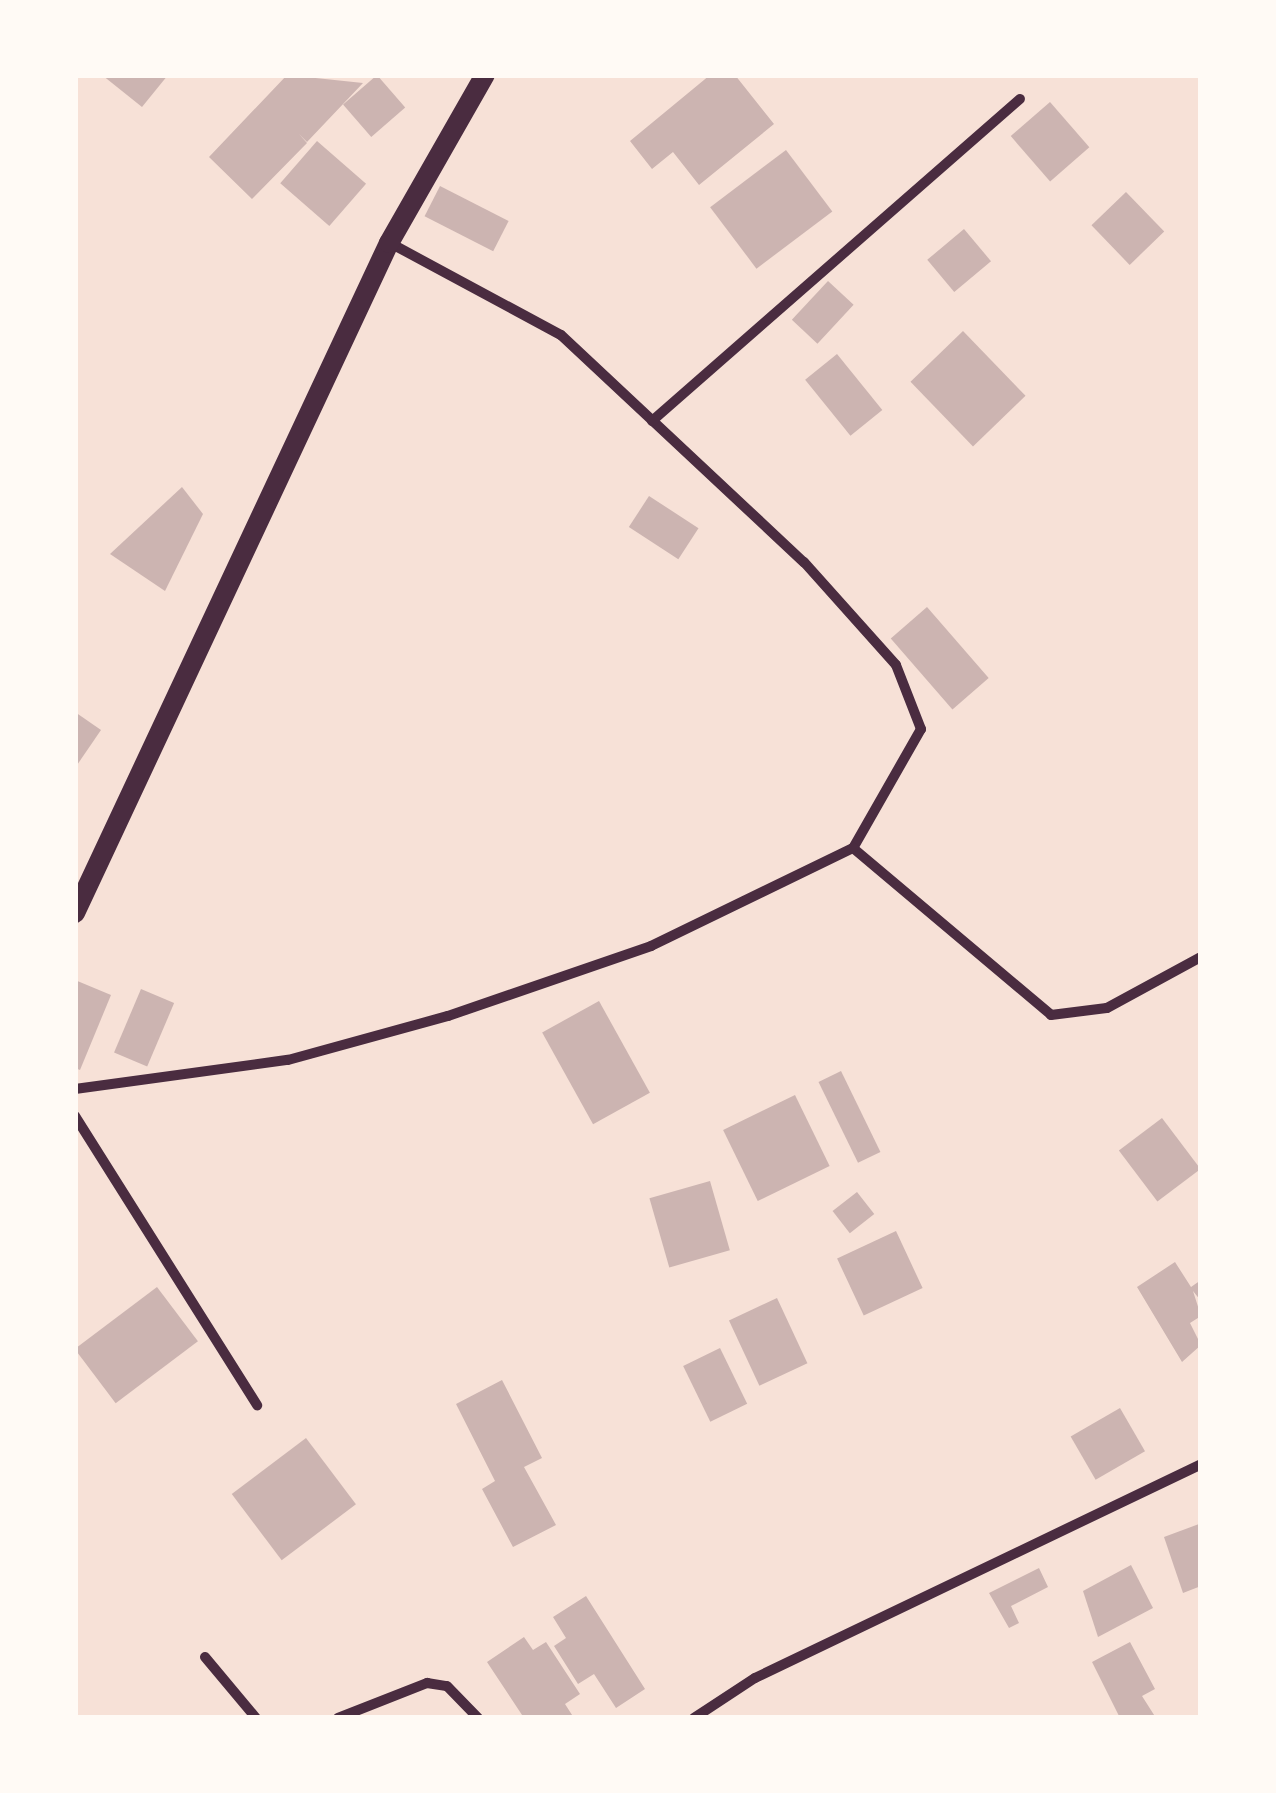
<!DOCTYPE html>
<style>
body{margin:0}
#map{position:relative;width:1276px;height:1793px;overflow:hidden;background:#f7e1d7;font-family:"Varela Round",sans-serif}
div>[style]{position:absolute}
[style*='--x']{left:calc(var(--x)*1px);top:calc(var(--y)*1px);width:calc(var(--w)*1px);rotate:calc(var(--a)*1deg)}
.building>*{inset:0;background:#ccb4b1;transform-origin:0 0}
.minor>*{height:10px;margin:-5px;padding:0 5px;transform-origin:5px;border-radius:5px;background:#4a2c40}
.secondary>*{height:20px;margin:-10px;padding:0 10px;transform-origin:10px;border-radius:10px;background:#4a2c40}
span{translate:-50% -50%;white-space:nowrap;text-align:center;line-height:1.15;-webkit-text-stroke:10px #fffaf5;paint-order:stroke}
.frame{position:absolute;inset:0;border:78px solid #fffaf5;pointer-events:none}
</style>
<div id="map">
<div class="building">
<div style="clip-path:polygon(102px 75px,168px 75px,142px 107px)"></div>
<div style="clip-path:polygon(287px 75px,363px 83px,307px 142px,299px 134px,307px 143px,252px 199px,209px 157px)"></div>
<div style="left:377px;top:75px;width:43px;height:45px;rotate:49deg"></div>
<div style="clip-path:polygon(710px 75px,735px 75px,774px 124px,699px 185px,673px 152px,652px 169px,630px 141px)"></div>
<div style="left:1050px;top:102px;width:60px;height:52px;rotate:49deg"></div>
<div style="left:317px;top:141px;width:65px;height:56px;rotate:41deg"></div>
<div style="left:786px;top:150px;width:77px;height:95px;rotate:53deg"></div>
<div style="left:440px;top:186px;width:77px;height:34px;rotate:27deg"></div>
<div style="left:1126px;top:192px;width:55px;height:48px;rotate:46deg"></div>
<div style="left:964px;top:229px;width:42px;height:48px;rotate:50deg"></div>
<div style="left:828px;top:281px;width:35px;height:53px;rotate:43deg"></div>
<div style="left:963px;top:331px;width:90px;height:73px;rotate:46deg"></div>
<div style="left:837px;top:354px;width:72px;height:41px;rotate:51deg"></div>
<div style="clip-path:polygon(182px 487px,203px 514px,165px 591px,110px 554px)"></div>
<div style="left:649px;top:496px;width:59px;height:37px;rotate:33deg"></div>
<div style="left:927px;top:607px;width:94px;height:48px;rotate:49deg"></div>
<div style="clip-path:polygon(75px 712px,101px 730px,75px 768px)"></div>
<div style="clip-path:polygon(75px 980px,111px 995px,80px 1070px,75px 1068px)"></div>
<div style="left:141px;top:989px;width:36px;height:69px;rotate:23deg"></div>
<div style="left:599px;top:1001px;width:105px;height:65px;rotate:61deg"></div>
<div style="left:841px;top:1071px;width:90px;height:25px;rotate:64deg"></div>
<div style="left:795px;top:1095px;width:79px;height:80px;rotate:64deg"></div>
<div style="left:1162px;top:1118px;width:64px;height:54px;rotate:53deg"></div>
<div style="left:710px;top:1181px;width:72px;height:63px;rotate:74deg"></div>
<div style="left:857px;top:1192px;width:28px;height:31px;rotate:52deg"></div>
<div style="left:896px;top:1231px;width:63px;height:65px;rotate:65deg"></div>
<div style="clip-path:polygon(1175px 1262px,1191px 1287px,1201px 1280px,1201px 1301px,1193px 1291px,1201px 1316px,1190px 1323px,1201px 1345px,1182px 1362px,1137px 1287px)"></div>
<div style="left:157px;top:1287px;width:68px;height:103px;rotate:53deg"></div>
<div style="left:777px;top:1298px;width:72px;height:53px;rotate:65deg"></div>
<div style="left:720px;top:1348px;width:62px;height:41px;rotate:64deg"></div>
<div style="clip-path:polygon(502px 1380px,542px 1458px,524px 1467px,556px 1525px,513px 1547px,482px 1489px,495px 1481px,456px 1404px)"></div>
<div style="left:1120px;top:1408px;width:50px;height:57px;rotate:60deg"></div>
<div style="left:306px;top:1438px;width:83px;height:93px;rotate:53deg"></div>
<div style="clip-path:polygon(1199px 1524px,1201px 1586px,1183px 1593px,1164px 1537px)"></div>
<div style="clip-path:polygon(1131px 1565px,1153px 1608px,1098px 1637px,1083px 1591px)"></div>
<div style="clip-path:polygon(1039px 1568px,1048px 1587px,1011px 1606px,1019px 1623px,1009px 1628px,989px 1593px)"></div>
<div style="clip-path:polygon(586px 1596px,645px 1689px,616px 1708px,594px 1674px,578px 1684px,554px 1646px,566px 1638px,553px 1617px)"></div>
<div style="clip-path:polygon(524px 1637px,533px 1650px,546px 1642px,580px 1694px,565px 1704px,574px 1718px,524px 1718px,487px 1662px)"></div>
<div style="clip-path:polygon(1130px 1642px,1155px 1689px,1142px 1696px,1156px 1718px,1120px 1718px,1092px 1662px)"></div>
</div>
<div class="minor">
<div style="--x:390;--y:243;--w:194;--a:28.3"></div>
<div style="--x:561;--y:335;--w:333;--a:43.1"></div>
<div style="--x:804;--y:562;--w:138;--a:48.2"></div>
<div style="--x:896;--y:665;--w:69;--a:68.7"></div>
<div style="--x:921;--y:729;--w:137;--a:119.7"></div>
<div style="--x:853;--y:848;--w:259;--a:40.1"></div>
<div style="--x:1051;--y:1015;--w:56;--a:-7.1"></div>
<div style="--x:1107;--y:1008;--w:107;--a:-28.5"></div>
<div style="--x:652;--y:421;--w:489;--a:-41.2"></div>
<div style="--x:75;--y:1089;--w:215;--a:-7.8"></div>
<div style="--x:288;--y:1060;--w:166;--a:-15.4"></div>
<div style="--x:448;--y:1016;--w:215;--a:-19"></div>
<div style="--x:651;--y:946;--w:225;--a:-25.9"></div>
<div style="--x:75;--y:1116;--w:342;--a:57.8"></div>
<div style="--x:205;--y:1657;--w:80;--a:50.1"></div>
<div style="--x:338;--y:1718;--w:96;--a:-21.5"></div>
<div style="--x:427;--y:1683;--w:20;--a:9"></div>
<div style="--x:447;--y:1686;--w:45;--a:45.9"></div>
<div style="--x:694;--y:1718;--w:73;--a:-33.3"></div>
<div style="--x:755;--y:1678;--w:495;--a:-25.6"></div>
</div>
<div class="secondary">
<div style="--x:75;--y:913;--w:740;--a:-64.89"></div>
<div style="--x:389;--y:243;--w:193;--a:-60.3"></div>
</div>
<div class="frame"></div>
</div>
